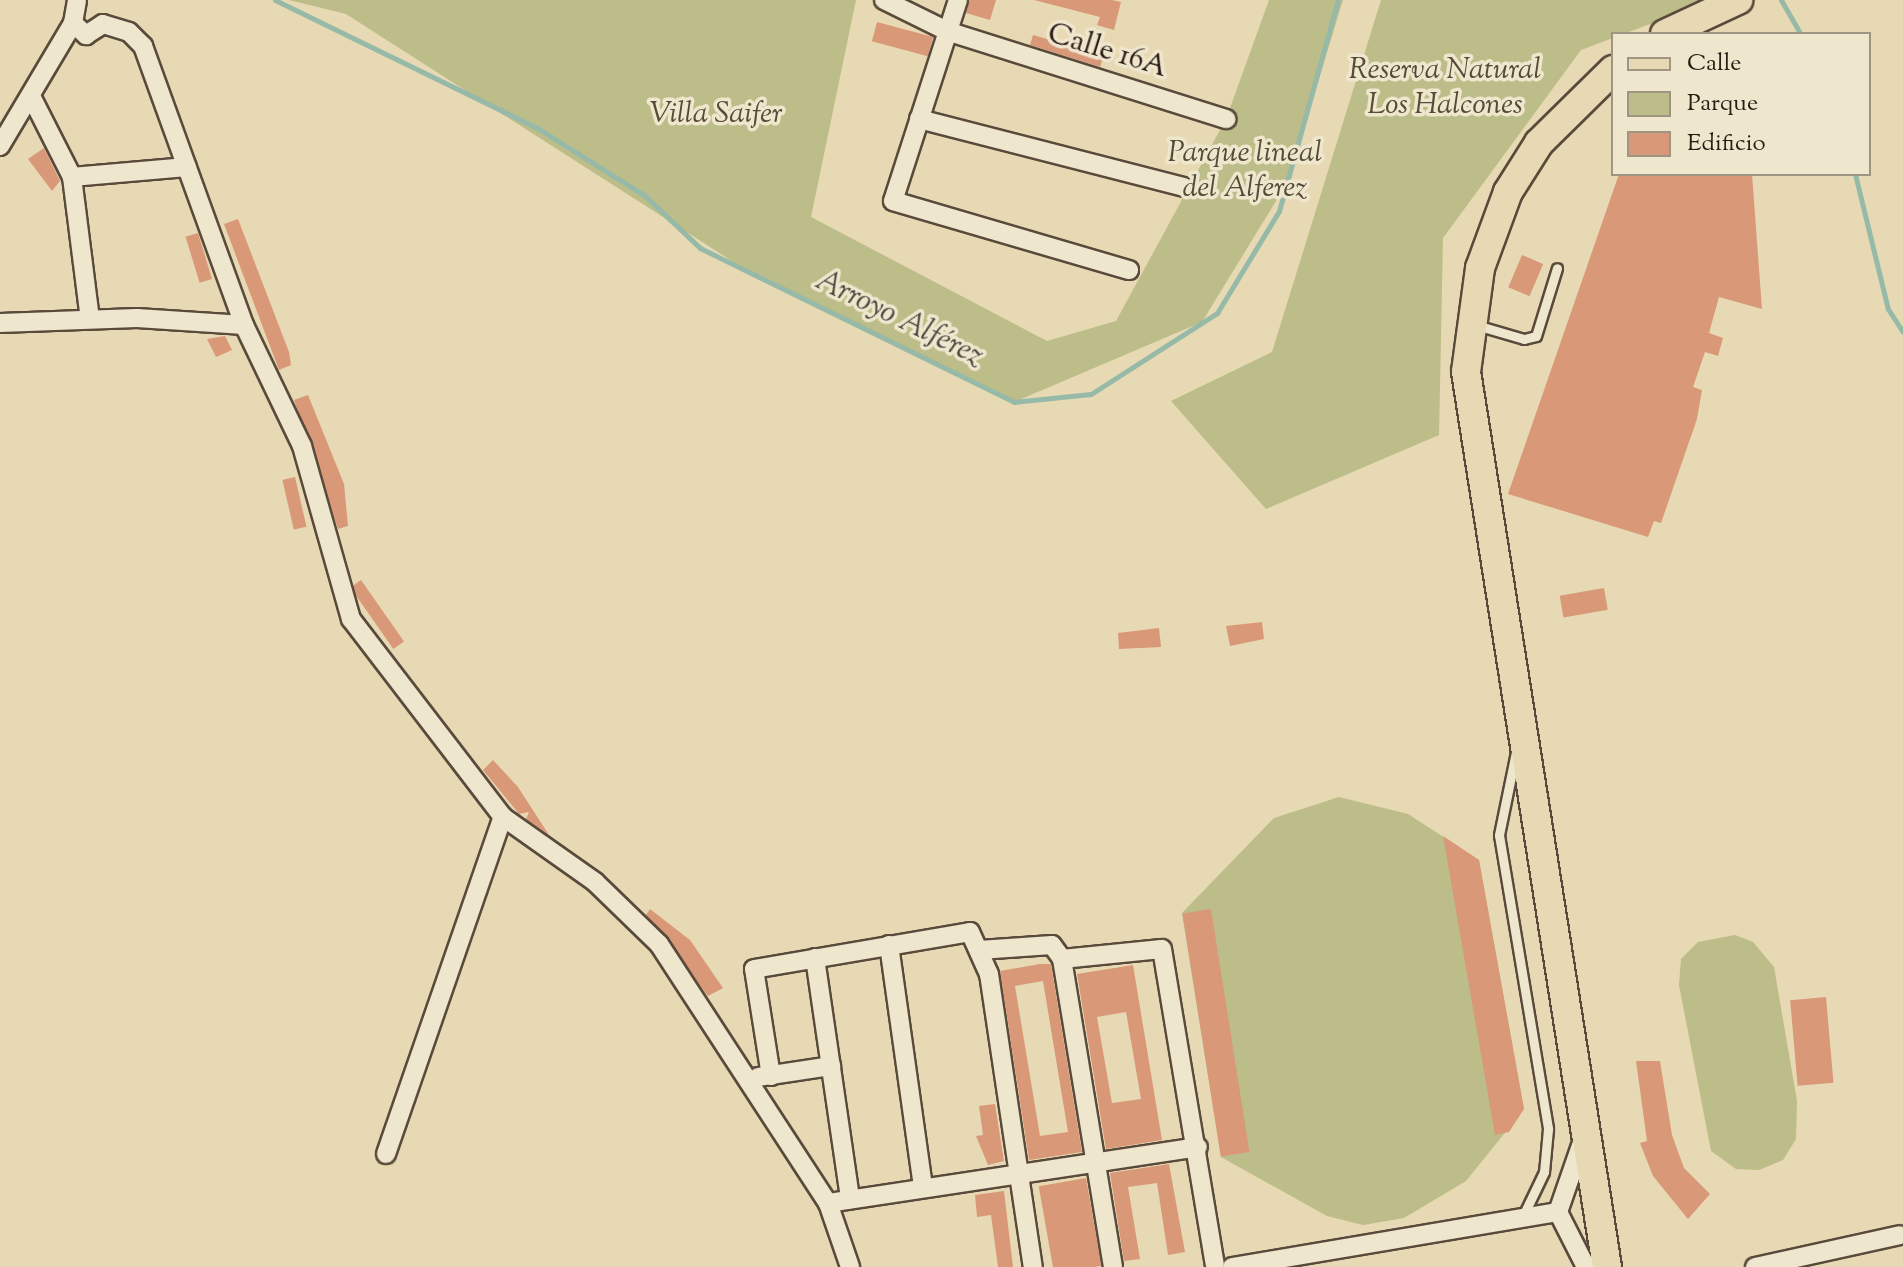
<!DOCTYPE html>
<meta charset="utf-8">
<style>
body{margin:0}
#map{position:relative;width:1903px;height:1267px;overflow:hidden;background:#e7d9b3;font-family:"Sorts Mill Goudy",serif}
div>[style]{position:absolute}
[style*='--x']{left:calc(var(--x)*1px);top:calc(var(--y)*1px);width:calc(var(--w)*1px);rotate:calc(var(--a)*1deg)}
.green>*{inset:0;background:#bcbd88}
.stream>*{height:5px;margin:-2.5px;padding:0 2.5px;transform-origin:2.5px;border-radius:2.5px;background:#97baa8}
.building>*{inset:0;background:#d99978;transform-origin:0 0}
.roads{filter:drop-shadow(2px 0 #594a3b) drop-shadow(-2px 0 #594a3b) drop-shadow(0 2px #594a3b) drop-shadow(0 -2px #594a3b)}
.lane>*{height:9px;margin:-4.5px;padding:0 4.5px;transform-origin:4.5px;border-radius:4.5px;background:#efe6ce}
.street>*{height:18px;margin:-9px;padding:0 9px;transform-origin:9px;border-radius:9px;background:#efe6ce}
.primary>*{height:28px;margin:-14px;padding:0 14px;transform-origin:14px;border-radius:14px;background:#e7d9b3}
span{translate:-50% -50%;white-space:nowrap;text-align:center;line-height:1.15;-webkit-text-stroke:7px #efe6ce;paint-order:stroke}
.street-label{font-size:30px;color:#2a1b13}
.park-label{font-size:30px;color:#564c36;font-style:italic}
.water-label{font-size:32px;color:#4b4b40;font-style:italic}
.legend{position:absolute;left:1611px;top:32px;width:260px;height:144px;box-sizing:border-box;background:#efe6ce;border:2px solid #a09583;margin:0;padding:10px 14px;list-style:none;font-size:24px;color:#2a1b13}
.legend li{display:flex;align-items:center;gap:16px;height:40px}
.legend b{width:40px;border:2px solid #a09583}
</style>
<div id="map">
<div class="green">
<div style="clip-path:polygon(289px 0,856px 0,811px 217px,1047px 341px,1116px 321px,1226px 119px,1269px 0,1343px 0,1287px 183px,1202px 322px,1014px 402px,760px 279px,346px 14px)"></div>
<div style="clip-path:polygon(1381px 0,1714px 0,1581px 50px,1443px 238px,1439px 435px,1266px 509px,1171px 401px,1272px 352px)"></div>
<div style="clip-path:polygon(1339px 797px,1408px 814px,1479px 860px,1524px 1109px,1466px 1181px,1404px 1218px,1363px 1225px,1327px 1216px,1221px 1157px,1182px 913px,1274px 818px)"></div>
<div style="clip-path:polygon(1735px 935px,1753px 942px,1774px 967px,1797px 1101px,1796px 1139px,1783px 1160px,1759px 1170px,1736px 1169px,1711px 1151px,1679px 985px,1681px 959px,1698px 942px)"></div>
</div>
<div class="stream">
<div style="--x:275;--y:0;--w:294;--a:26"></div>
<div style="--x:539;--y:129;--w:124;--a:32.2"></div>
<div style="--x:644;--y:195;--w:77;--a:43.4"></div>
<div style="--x:700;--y:248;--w:350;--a:26.1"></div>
<div style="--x:1014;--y:402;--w:77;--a:-5.9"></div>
<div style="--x:1091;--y:394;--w:150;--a:-32.7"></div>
<div style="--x:1217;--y:313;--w:119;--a:-58.7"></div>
<div style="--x:1279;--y:211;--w:219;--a:-74.4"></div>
<div style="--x:1781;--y:0;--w:39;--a:60"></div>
<div style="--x:1855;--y:174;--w:139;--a:76.3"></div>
<div style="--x:1888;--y:309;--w:27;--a:57"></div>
</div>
<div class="building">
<div style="clip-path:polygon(970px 0,996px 0,990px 20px,966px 13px)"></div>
<div style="clip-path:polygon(1034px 0,1112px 0,1121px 2px,1114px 30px,1097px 25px,1100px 17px)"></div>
<div style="left:877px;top:22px;width:58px;height:20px;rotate:15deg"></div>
<div style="clip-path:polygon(1033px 35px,1104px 55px,1100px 67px,1030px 45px)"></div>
<div style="clip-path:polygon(44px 148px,60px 181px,52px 191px,28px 159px)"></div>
<div style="clip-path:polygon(1619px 174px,1752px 174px,1762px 309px,1719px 297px,1709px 333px,1723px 338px,1718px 356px,1705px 352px,1693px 387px,1702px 390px,1697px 419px,1661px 523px,1654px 521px,1648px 537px,1508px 494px)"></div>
<div style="clip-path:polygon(238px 219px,289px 352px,291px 365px,279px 370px,224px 224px)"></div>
<div style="left:198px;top:233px;width:48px;height:13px;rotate:73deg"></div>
<div style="left:1522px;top:255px;width:23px;height:35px;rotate:23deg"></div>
<div style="clip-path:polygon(225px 336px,232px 350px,216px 357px,207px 339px)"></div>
<div style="clip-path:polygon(308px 395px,344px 484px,348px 526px,338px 529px,294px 400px)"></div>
<div style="left:295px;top:477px;width:51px;height:13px;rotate:77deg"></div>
<div style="left:361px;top:580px;width:75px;height:13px;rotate:55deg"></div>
<div style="left:1604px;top:588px;width:22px;height:45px;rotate:80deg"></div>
<div style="clip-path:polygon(1262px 622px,1264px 639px,1230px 646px,1226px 626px)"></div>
<div style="clip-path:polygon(1159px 628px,1161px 647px,1119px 649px,1118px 633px)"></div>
<div style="clip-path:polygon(493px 760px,518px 787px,549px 835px,526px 819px,529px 812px,519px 814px,483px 770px)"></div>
<div style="clip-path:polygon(1443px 836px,1479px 860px,1524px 1109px,1509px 1132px,1495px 1135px)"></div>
<div style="clip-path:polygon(650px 909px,690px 940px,723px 988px,708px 996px,646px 915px)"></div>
<div style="left:1211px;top:909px;width:246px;height:29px;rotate:81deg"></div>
<div style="clip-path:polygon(evenodd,1040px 964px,1051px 964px,1082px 1152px,1029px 1160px,1000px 971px,1040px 964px,1043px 981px,1068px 1132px,1040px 1136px,1015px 986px,1043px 981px)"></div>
<div style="clip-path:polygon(evenodd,1133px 965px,1162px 1140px,1106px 1149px,1077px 974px,1133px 965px,1126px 1012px,1141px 1099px,1112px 1103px,1097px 1017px,1126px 1012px)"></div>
<div style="left:1826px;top:997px;width:86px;height:36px;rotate:85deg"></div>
<div style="clip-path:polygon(1636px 1061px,1660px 1061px,1672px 1135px,1684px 1168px,1710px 1194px,1688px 1219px,1653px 1176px,1640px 1143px,1647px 1141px)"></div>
<div style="clip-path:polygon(995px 1104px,1004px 1161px,988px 1165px,976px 1136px,983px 1135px,979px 1106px)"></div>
<div style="clip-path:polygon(1169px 1164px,1185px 1252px,1168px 1255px,1157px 1183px,1143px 1185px,1128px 1187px,1140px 1259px,1124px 1261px,1110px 1173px)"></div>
<div style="left:1086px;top:1178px;width:89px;height:48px;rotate:80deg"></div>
<div style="clip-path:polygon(1004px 1191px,1008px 1225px,1013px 1267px,998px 1267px,991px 1215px,977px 1217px,975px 1195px)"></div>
</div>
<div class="roads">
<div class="lane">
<div style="--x:1476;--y:325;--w:50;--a:16.3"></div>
<div style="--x:1524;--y:339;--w:12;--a:-14"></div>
<div style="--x:1536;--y:336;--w:71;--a:-72.8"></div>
<div style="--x:1516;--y:752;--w:85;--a:101.6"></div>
<div style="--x:1499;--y:835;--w:298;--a:80.5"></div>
<div style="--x:1548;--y:1129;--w:43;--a:95.3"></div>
<div style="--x:1544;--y:1172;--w:51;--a:115.6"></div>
</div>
<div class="street">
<div style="--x:884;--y:0;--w:70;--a:26.2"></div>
<div style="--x:947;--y:31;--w:293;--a:17.5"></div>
<div style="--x:958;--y:0;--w:211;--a:107.9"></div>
<div style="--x:893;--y:201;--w:246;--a:16.3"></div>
<div style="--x:73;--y:23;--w:23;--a:-80"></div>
<div style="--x:32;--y:98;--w:89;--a:63.1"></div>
<div style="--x:72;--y:177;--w:115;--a:-5"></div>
<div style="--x:919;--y:119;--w:274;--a:14.4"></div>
<div style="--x:0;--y:146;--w:143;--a:-59.3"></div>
<div style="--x:73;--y:23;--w:18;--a:43"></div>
<div style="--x:86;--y:35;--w:20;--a:-33"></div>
<div style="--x:103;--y:24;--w:27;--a:17"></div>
<div style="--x:129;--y:32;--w:20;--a:45"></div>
<div style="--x:143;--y:46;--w:297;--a:70.1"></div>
<div style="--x:244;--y:325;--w:134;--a:64.4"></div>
<div style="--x:302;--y:446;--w:180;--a:74.2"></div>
<div style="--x:351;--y:619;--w:250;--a:52.5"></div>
<div style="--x:503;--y:817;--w:113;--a:35.2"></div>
<div style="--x:595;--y:882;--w:89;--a:44.1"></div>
<div style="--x:659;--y:944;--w:309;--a:56.9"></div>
<div style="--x:828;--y:1203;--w:68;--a:71"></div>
<div style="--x:72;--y:177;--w:143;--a:82.8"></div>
<div style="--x:0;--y:323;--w:137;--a:-2.1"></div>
<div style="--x:137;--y:318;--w:107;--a:3.7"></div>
<div style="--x:889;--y:945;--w:245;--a:82"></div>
<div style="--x:979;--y:950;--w:73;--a:-3.9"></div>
<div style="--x:1052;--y:945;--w:17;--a:54"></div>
<div style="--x:1062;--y:959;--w:100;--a:-5.7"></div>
<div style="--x:1162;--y:949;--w:320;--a:80.5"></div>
<div style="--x:815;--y:958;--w:244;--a:81.7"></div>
<div style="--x:1062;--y:959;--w:312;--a:80.6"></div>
<div style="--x:771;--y:1076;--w:108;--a:-99"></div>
<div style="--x:754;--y:969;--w:219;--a:-9.7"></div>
<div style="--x:970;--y:932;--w:46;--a:65.7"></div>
<div style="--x:989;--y:974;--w:296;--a:81.5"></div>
<div style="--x:758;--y:1077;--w:74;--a:-8.6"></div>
<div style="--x:1585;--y:1134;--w:83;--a:109.1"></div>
<div style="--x:1558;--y:1212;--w:62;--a:63"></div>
<div style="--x:386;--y:1154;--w:357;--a:-70.9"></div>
<div style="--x:828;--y:1203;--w:374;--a:-8.6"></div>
<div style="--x:1232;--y:1267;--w:331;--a:-9.6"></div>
<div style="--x:1755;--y:1267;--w:148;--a:-12.4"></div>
</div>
<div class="primary">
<div style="--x:1665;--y:34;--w:81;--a:-25"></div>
<div style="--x:1607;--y:1267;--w:906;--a:-98.95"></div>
<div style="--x:1466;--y:372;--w:105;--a:-82.3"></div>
<div style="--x:1480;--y:268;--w:81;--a:-69.8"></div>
<div style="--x:1508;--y:192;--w:58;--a:-57.7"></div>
<div style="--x:1539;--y:143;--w:104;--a:-44.6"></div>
</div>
</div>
<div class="street-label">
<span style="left:1107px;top:52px;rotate:17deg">Calle 16A</span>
</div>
<div class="park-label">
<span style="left:1445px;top:88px">Reserva Natural<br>Los Halcones</span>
<span style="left:716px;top:115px">Villa Saifer</span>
<span style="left:1245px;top:171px">Parque lineal<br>del Alferez</span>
</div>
<div class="water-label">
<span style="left:899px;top:319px;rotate:26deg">Arroyo Alférez</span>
</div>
<ul class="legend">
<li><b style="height:10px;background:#e7d9b3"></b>Calle</li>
<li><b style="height:22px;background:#bcbd88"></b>Parque</li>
<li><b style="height:22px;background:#d99978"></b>Edificio</li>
</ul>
</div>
